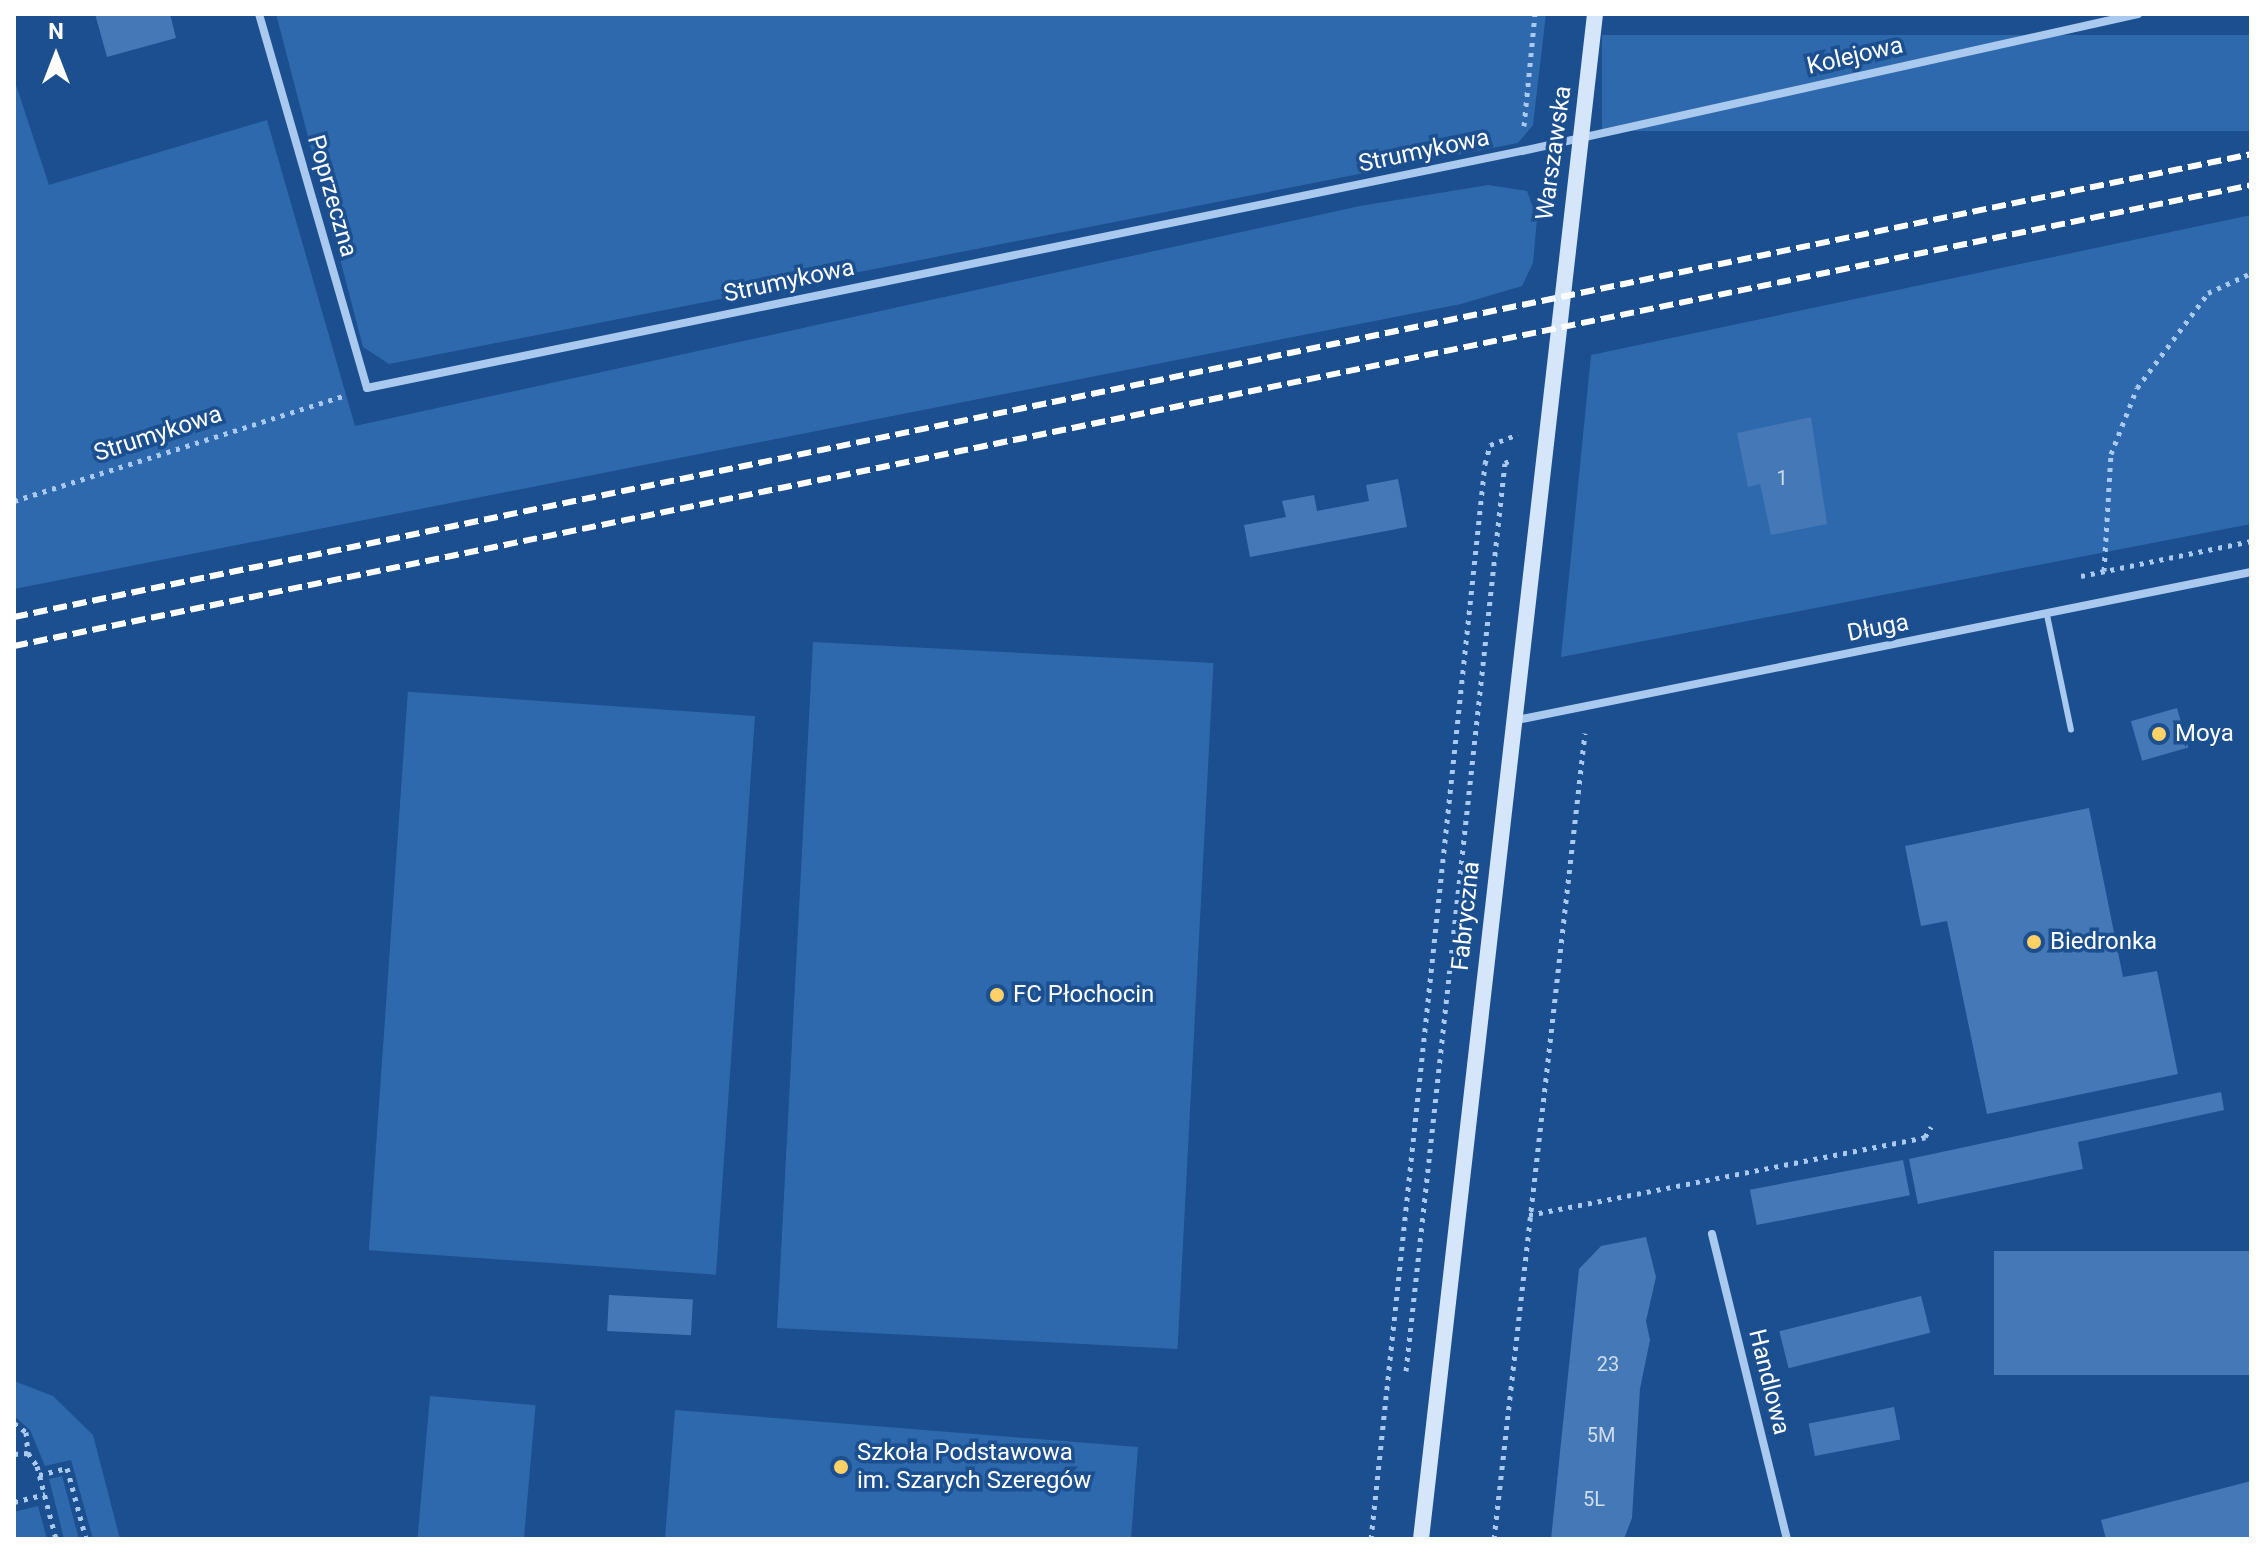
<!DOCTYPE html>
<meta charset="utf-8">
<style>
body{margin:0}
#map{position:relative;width:2265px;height:1553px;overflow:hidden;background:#1b4f8f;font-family:Roboto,sans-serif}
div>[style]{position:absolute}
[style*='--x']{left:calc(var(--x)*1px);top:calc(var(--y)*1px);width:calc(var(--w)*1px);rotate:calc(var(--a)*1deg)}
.green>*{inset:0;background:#2e69ad;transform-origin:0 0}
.building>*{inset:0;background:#4478b7;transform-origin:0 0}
.path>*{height:5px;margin-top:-2.5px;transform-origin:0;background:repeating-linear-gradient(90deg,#a9c9ee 0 4px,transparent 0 10px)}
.service>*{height:6px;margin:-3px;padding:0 3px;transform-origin:3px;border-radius:3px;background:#a9c9ee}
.minor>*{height:8px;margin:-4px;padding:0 4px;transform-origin:4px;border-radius:4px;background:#a9c9ee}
.secondary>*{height:16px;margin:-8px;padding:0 8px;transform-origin:8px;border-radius:8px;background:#d6e6fa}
.rail>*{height:6px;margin-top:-3px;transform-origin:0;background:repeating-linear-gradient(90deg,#fff 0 14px,transparent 0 20px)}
.dots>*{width:22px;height:22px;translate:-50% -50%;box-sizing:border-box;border:4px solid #1b4f8f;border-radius:50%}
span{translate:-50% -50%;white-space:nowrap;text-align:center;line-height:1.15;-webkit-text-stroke:7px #1b4f8f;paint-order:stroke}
.number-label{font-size:20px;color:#d0dded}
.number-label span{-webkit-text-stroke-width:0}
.street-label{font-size:24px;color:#fff}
.poi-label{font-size:24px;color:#fff}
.left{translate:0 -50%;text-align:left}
.frame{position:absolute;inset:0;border:16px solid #fff;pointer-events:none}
.north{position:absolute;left:16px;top:16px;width:80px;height:80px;-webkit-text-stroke:6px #1b4f8f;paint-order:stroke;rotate:0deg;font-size:22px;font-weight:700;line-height:32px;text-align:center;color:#fff}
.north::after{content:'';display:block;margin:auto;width:28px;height:36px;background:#fff;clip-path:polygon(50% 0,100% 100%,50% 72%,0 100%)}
</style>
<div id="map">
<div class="green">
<div style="clip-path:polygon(276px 14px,1546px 14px,1533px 125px,1518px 143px,389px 364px,363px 347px)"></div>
<div style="left:2251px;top:35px;width:96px;height:649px;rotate:90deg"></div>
<div style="clip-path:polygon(14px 79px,49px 185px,267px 120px,355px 426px,1360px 206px,1488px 185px,1527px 191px,1537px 219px,1533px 263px,1522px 286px,1461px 304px,14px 589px)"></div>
<div style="clip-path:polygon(2251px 215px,2251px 524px,1561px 657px,1591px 355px)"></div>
<div style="left:813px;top:642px;width:401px;height:687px;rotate:3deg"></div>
<div style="left:755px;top:716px;width:560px;height:348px;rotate:94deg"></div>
<div style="clip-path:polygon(14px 1381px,53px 1396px,93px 1435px,120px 1539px,93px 1539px,71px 1460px,45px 1466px,30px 1430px,14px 1416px)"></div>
<div style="left:430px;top:1396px;width:106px;height:144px;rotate:5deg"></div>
<div style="clip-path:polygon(675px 1410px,1138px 1447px,1131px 1539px,665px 1539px)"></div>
<div style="clip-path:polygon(62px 1476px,79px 1539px,64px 1539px,49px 1479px)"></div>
<div style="clip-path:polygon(38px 1506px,47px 1539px,14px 1539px,14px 1512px)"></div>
</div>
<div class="building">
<div style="clip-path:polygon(95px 14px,170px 14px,176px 38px,107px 57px)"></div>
<div style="clip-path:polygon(1811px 417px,1827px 524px,1771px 535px,1760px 484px,1748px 487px,1737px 433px)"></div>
<div style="clip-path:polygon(1398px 479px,1407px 527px,1250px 557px,1244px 525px,1286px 517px,1282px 501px,1314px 495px,1317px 511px,1369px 501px,1366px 485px)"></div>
<div style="left:2177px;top:708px;width:41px;height:48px;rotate:74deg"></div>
<div style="clip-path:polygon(2089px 808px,2123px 977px,2157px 971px,2178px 1074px,1987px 1114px,1947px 921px,1921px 926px,1905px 846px)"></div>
<div style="clip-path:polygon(2221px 1092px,2224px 1110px,2078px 1142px,2083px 1169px,1918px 1204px,1909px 1159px)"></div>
<div style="left:1903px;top:1160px;width:36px;height:156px;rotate:79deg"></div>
<div style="clip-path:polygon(1646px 1237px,1656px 1277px,1646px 1321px,1650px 1340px,1640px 1389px,1632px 1518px,1624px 1539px,1551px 1539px,1579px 1269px,1601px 1246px)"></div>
<div style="left:2251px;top:1251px;width:124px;height:257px;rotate:90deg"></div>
<div style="left:609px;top:1295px;width:84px;height:36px;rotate:3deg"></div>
<div style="left:1921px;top:1296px;width:38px;height:146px;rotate:76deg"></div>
<div style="left:1894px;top:1407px;width:33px;height:87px;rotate:79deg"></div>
<div style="clip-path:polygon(2251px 1481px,2251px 1539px,2106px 1539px,2101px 1520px)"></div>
</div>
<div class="path">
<div style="--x:1524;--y:126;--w:113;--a:-84.4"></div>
<div style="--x:14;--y:501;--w:345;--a:-17.7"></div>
<div style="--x:2104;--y:571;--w:117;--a:-86.6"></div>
<div style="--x:2111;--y:454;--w:71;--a:-68.5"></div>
<div style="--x:2137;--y:388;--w:119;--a:-53.2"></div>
<div style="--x:2208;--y:293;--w:47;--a:-24.9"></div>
<div style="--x:2081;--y:576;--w:174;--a:-11.6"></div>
<div style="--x:1529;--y:1215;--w:404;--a:-11.1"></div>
<div style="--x:1925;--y:1137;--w:12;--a:-59"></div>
<div style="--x:1406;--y:1371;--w:913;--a:-83.78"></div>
<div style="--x:1505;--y:463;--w:9;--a:-27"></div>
<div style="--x:14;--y:1423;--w:15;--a:37"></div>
<div style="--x:26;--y:1432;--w:21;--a:85"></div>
<div style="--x:14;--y:1454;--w:14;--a:-4"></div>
<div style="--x:28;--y:1453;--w:16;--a:55"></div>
<div style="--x:37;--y:1466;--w:75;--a:75.4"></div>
<div style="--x:39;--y:1475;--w:29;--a:-14"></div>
<div style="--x:67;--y:1468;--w:73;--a:75"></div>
<div style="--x:14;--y:1502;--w:32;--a:-14"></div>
<div style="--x:1371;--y:1539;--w:1081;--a:-83.95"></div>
<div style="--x:1485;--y:464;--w:20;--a:-75"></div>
<div style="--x:1490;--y:445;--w:30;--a:-21"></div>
<div style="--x:1494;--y:1539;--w:811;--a:-83.56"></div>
</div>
<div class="service">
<div style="--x:2047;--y:615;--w:117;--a:78.2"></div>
</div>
<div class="minor">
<div style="--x:259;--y:14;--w:389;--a:73.9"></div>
<div style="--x:367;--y:388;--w:1179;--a:-11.6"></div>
<div style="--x:1522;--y:151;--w:631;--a:-12.54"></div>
<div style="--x:1512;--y:721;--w:754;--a:-11.4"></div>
<div style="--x:1712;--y:1234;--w:314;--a:76.2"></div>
</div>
<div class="secondary">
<div style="--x:1421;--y:1539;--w:1535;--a:-83.49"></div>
</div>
<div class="rail">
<div style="--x:14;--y:617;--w:2284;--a:-11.69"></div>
<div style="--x:14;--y:646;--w:2284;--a:-11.64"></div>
</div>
<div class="dots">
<div style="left:2159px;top:734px;background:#ffd166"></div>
<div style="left:2034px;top:942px;background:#ffd166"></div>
<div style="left:997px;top:995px;background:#ffd166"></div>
<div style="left:841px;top:1467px;background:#ffd166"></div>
</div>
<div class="number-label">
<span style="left:1782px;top:478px">1</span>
<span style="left:1608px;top:1364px">23</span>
<span style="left:1601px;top:1435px">5M</span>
<span style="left:1594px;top:1499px">5L</span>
</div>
<div class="street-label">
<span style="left:1855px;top:56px;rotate:-13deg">Kolejowa</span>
<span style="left:1424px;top:151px;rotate:-12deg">Strumykowa</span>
<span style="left:1554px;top:153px;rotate:-82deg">Warszawska</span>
<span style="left:332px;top:196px;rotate:74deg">Poprzeczna</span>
<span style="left:789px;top:281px;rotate:-12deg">Strumykowa</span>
<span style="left:158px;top:434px;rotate:-18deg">Strumykowa</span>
<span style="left:1878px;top:628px;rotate:-11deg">Długa</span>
<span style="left:1466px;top:916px;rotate:-84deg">Fabryczna</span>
<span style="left:1769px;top:1382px;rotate:76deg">Handlowa</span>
</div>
<div class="poi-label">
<span class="left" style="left:2175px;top:734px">Moya</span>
<span class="left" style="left:2050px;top:942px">Biedronka</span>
<span class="left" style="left:1013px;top:995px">FC Płochocin</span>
<span class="left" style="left:857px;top:1467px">Szkoła Podstawowa<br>im. Szarych Szeregów</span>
</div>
<div class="frame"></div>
<div class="north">N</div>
</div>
